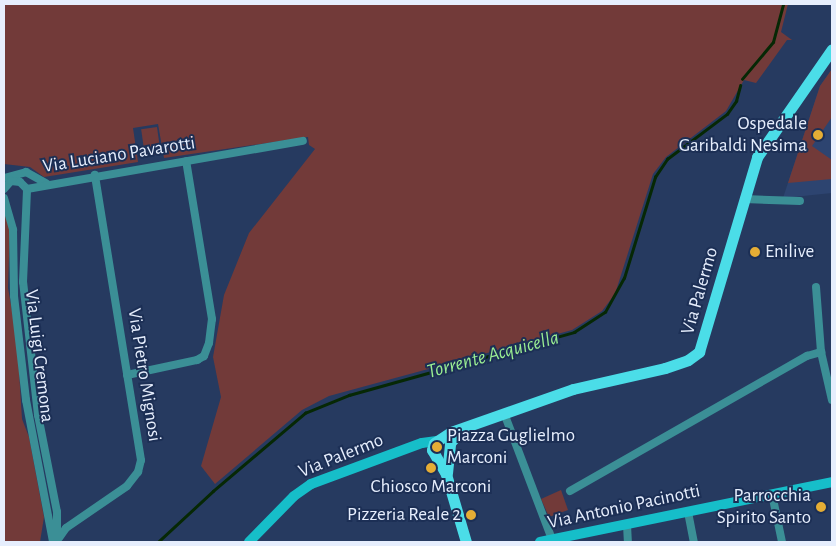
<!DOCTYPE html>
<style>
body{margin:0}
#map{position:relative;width:836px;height:546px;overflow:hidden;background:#263a60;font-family:"Alegreya Sans",sans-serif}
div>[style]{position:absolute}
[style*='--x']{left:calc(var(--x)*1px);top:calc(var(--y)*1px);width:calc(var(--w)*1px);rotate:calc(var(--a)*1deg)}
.built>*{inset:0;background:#2d4470}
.green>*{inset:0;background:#723a39;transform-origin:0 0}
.stream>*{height:2.5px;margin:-1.25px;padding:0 1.25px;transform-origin:1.25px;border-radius:1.25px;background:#062805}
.street>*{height:8px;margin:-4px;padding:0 4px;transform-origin:4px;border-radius:4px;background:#3b8f96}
.secondary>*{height:10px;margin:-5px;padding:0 5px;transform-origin:5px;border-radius:5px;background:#16bec9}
.primary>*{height:11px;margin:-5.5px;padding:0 5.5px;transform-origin:5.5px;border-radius:5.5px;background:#4bdde8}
.dots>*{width:14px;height:14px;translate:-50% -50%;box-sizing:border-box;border:2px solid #1c2f55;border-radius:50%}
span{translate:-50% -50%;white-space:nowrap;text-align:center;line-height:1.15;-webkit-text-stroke:4px #1c2f55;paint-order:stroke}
.poi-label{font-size:19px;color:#e6eefd}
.right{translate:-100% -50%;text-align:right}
.left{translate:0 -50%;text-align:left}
.street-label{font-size:19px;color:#e6eefd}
.water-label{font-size:20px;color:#9bef93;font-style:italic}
.frame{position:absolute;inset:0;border:5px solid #e6eefd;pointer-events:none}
</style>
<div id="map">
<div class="built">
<div style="clip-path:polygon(832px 69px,832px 193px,783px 198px,820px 86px)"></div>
</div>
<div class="green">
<div style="clip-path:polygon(4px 4px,788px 4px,781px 32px,792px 40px,787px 40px,756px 83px,744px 80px,726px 111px,666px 157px,653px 174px,615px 294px,602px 311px,572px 330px,329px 396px,302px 410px,215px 484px,201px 466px,221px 397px,213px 357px,224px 295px,249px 233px,315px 149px,309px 145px,308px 137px,164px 158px,158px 124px,133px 128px,138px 162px,44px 177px,30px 167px,4px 164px)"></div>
<div style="clip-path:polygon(832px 69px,832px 117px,812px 146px,832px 160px,832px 179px,788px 183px,820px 86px)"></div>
<div style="left:157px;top:127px;width:27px;height:16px;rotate:82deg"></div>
<div style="clip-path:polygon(4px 210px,10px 225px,8px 288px,17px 339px,22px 419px,29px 437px,44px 517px,40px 542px,4px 542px)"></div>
<div style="clip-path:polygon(561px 490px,568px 510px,549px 517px,541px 499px)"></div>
</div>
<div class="stream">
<div style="--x:742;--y:79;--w:48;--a:-50"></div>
<div style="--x:773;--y:42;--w:39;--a:-75"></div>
<div style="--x:158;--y:542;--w:75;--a:-42.8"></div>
<div style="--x:213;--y:491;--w:121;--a:-40.3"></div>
<div style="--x:305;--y:413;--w:48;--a:-22.2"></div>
<div style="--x:349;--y:395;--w:234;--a:-15.6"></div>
<div style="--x:574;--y:332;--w:37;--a:-33"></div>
<div style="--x:605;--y:312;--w:39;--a:-61"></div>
<div style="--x:624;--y:278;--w:106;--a:-72.9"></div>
<div style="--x:655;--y:177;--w:22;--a:-56"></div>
<div style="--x:667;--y:159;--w:75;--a:-36.9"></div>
<div style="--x:727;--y:114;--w:16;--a:-55"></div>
<div style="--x:736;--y:101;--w:16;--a:-75"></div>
</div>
<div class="street">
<div style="--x:4;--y:178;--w:23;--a:-15"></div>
<div style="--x:26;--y:172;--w:23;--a:29"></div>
<div style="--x:4;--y:189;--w:11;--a:-49"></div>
<div style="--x:11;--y:181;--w:9;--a:6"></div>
<div style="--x:20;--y:182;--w:10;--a:45"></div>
<div style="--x:4;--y:198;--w:33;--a:74"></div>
<div style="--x:13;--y:230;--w:66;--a:89.1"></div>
<div style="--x:14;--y:296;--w:105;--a:83.4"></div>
<div style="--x:26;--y:400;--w:145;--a:79.2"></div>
<div style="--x:744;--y:199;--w:56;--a:2"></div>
<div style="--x:816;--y:287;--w:65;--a:85.6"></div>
<div style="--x:821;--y:352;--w:49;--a:77.1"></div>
<div style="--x:127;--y:375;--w:72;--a:-12.1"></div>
<div style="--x:197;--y:360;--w:8;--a:-30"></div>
<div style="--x:204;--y:356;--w:14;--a:-69"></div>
<div style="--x:209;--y:343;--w:24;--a:-83"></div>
<div style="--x:212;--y:319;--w:160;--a:-99.3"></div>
<div style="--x:504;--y:413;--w:138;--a:69.2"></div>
<div style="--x:570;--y:491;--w:273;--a:-29.7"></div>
<div style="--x:807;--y:356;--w:15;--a:-16"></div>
<div style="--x:772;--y:494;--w:49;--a:78.2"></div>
<div style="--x:688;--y:512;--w:31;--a:79"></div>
<div style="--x:627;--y:525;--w:17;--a:87"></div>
<div style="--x:59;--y:538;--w:12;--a:-55"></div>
<div style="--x:66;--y:528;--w:74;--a:-34.5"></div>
<div style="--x:127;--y:486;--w:18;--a:-52"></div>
<div style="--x:138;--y:472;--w:12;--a:-76"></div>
<div style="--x:141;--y:460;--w:289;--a:-99.2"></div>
<div style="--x:57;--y:542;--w:30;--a:-90"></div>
<div style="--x:57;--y:512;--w:99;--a:-101.1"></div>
<div style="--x:38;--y:415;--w:134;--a:-96.4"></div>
<div style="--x:23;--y:282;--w:93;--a:-87.5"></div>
<div style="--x:27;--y:189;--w:280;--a:-9.9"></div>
</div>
<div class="secondary">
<div style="--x:249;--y:542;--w:64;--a:-45.6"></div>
<div style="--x:294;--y:496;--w:21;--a:-35"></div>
<div style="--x:311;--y:484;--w:118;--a:-20.3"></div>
<div style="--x:422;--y:443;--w:15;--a:-8"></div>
<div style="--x:540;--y:542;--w:298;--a:-11.6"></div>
</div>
<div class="primary">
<div style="--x:447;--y:473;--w:30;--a:-84"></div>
<div style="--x:450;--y:443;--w:18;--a:-49"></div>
<div style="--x:466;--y:542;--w:71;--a:-106.4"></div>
<div style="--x:446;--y:474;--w:28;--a:-120"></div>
<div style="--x:432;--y:450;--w:7;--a:-74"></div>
<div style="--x:434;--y:443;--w:20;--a:-33"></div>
<div style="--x:451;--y:432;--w:129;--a:-19.4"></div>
<div style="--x:573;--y:389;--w:94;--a:-12.9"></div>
<div style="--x:665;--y:368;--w:24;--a:-19"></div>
<div style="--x:688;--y:360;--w:14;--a:-36"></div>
<div style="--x:699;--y:352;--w:203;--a:-73.4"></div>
<div style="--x:757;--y:157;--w:131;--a:-55.2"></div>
</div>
<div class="dots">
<div style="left:818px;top:135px;background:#e5ad35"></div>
<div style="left:755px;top:252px;background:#e5ad35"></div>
<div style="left:437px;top:447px;background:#e5ad35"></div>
<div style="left:431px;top:468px;background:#e5ad35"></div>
<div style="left:821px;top:507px;background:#e5ad35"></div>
<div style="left:471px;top:515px;background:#e5ad35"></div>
</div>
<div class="poi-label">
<span class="right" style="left:807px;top:135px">Ospedale<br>Garibaldi Nesima</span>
<span class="left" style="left:765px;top:252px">Enilive</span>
<span class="left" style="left:447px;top:447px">Piazza Guglielmo<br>Marconi</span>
<span style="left:431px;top:487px">Chiosco Marconi</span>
<span class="right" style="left:811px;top:507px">Parrocchia<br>Spirito Santo</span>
<span class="right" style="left:461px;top:515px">Pizzeria Reale 2</span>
</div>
<div class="street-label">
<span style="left:119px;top:155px;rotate:-9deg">Via Luciano Pavarotti</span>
<span style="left:700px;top:291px;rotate:-74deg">Via Palermo</span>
<span style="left:39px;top:356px;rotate:83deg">Via Luigi Cremona</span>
<span style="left:144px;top:375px;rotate:81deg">Via Pietro Mignosi</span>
<span style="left:341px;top:456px;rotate:-22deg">Via Palermo</span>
<span style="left:624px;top:507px;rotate:-12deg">Via Antonio Pacinotti</span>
</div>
<div class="water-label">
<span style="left:493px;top:355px;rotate:-15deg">Torrente Acquicella</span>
</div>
<div class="frame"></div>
</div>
